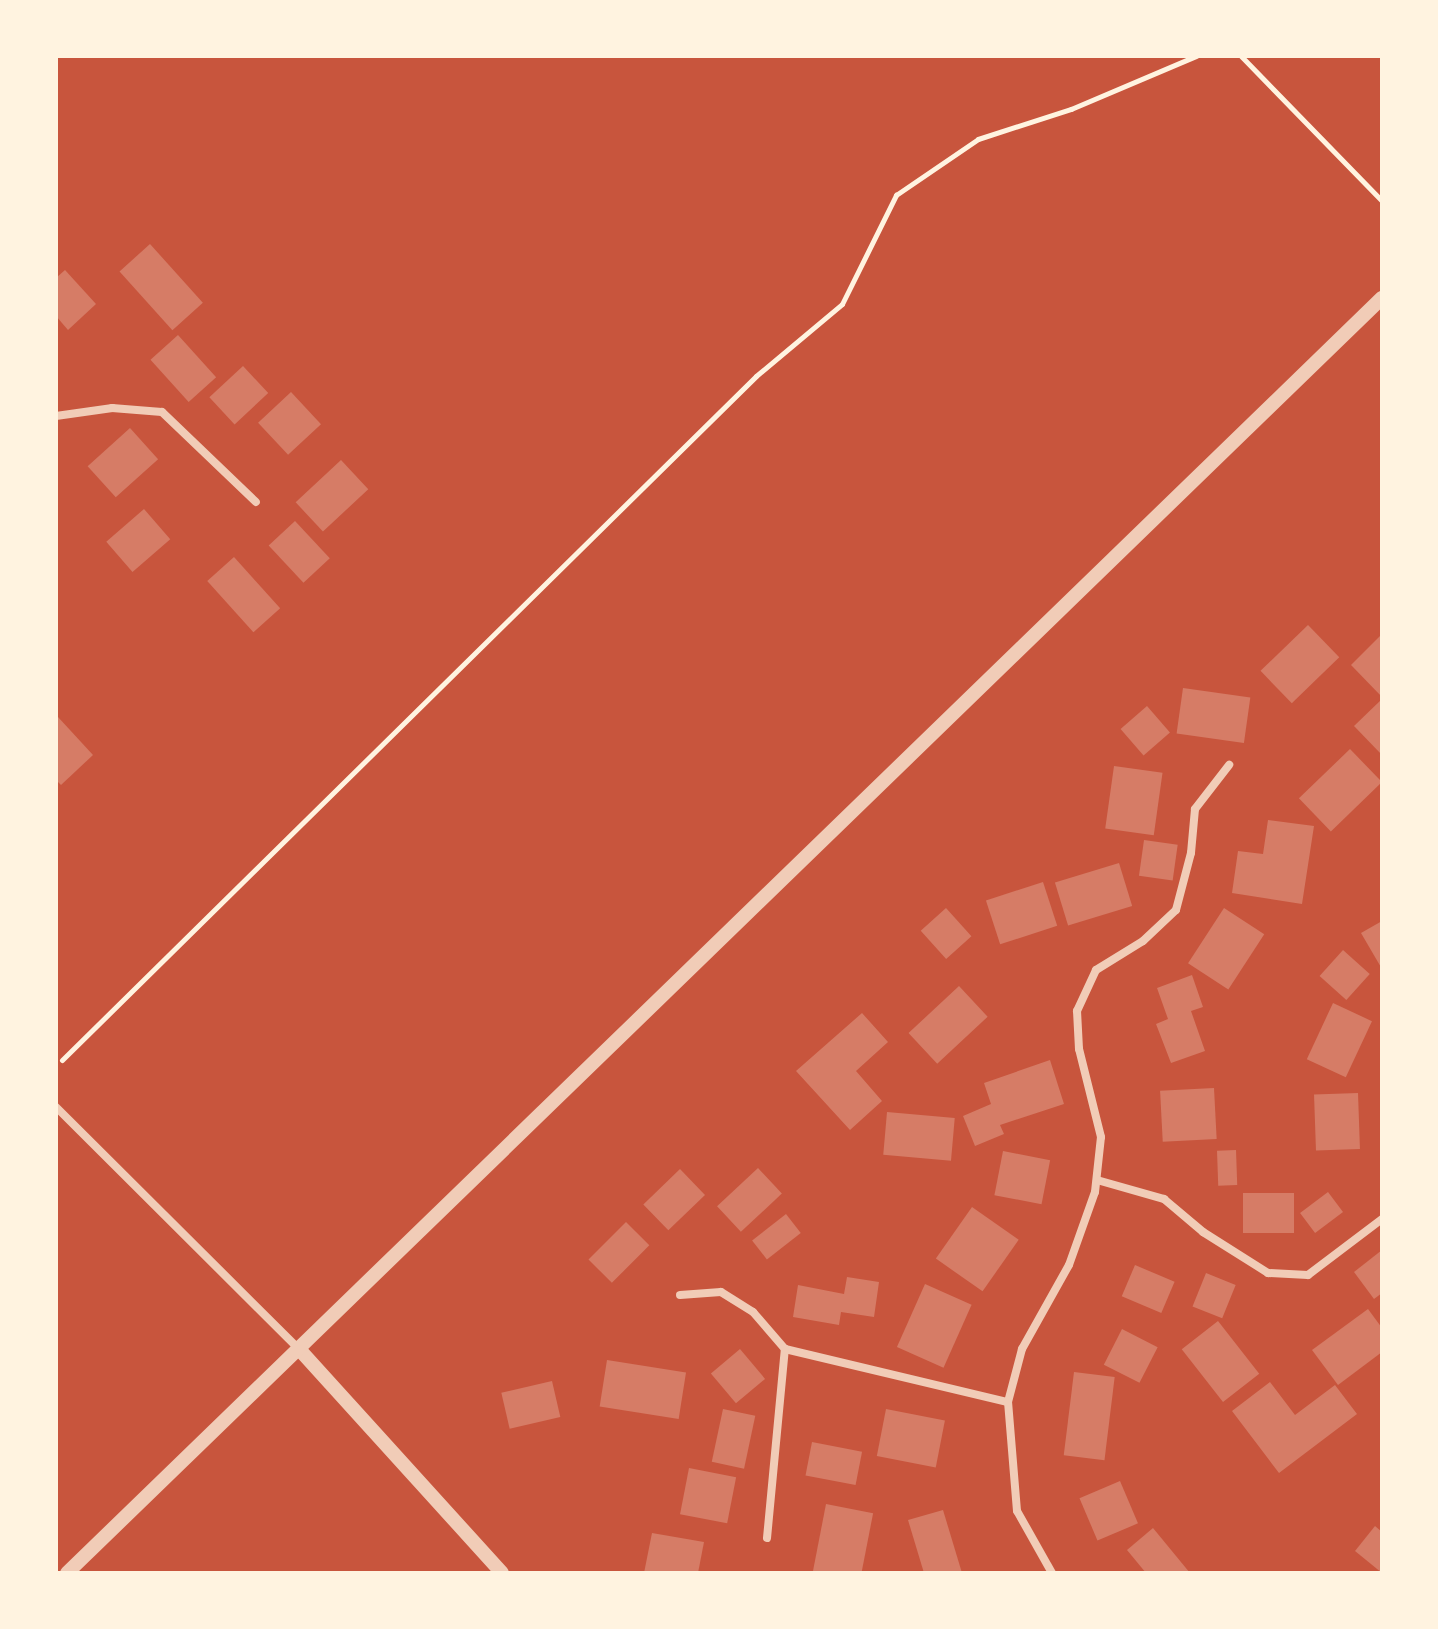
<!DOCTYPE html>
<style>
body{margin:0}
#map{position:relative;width:1438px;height:1629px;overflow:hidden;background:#c8553d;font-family:Inter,sans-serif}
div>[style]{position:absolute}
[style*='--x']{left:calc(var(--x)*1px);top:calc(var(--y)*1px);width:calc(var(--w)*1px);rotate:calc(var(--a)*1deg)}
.building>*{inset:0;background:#d67c66;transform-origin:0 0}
.path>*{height:5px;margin:-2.5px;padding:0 2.5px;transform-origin:2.5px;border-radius:2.5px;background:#fff3e0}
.minor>*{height:8px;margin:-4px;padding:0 4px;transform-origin:4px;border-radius:4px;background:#f1ccb7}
.tertiary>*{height:14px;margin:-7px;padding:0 7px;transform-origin:7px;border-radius:7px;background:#f1ccb7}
span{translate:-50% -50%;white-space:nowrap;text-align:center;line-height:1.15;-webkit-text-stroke:6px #fff3e0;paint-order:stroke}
.frame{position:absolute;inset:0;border:58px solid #fff3e0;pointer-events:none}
</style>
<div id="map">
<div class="building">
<div style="left:150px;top:244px;width:79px;height:41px;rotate:48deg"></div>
<div style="clip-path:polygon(65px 270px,96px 304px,68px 330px,56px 316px,56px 278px)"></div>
<div style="left:178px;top:335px;width:57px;height:37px;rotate:48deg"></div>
<div style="left:243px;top:366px;width:37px;height:46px;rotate:47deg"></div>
<div style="left:291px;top:392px;width:44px;height:45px;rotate:47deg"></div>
<div style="left:130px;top:428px;width:42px;height:57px;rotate:48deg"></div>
<div style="left:341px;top:460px;width:40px;height:62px;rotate:47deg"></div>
<div style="left:144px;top:509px;width:40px;height:50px;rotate:49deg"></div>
<div style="left:295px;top:521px;width:51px;height:36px;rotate:47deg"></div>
<div style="left:234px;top:557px;width:69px;height:36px;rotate:48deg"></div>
<div style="left:1308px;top:625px;width:45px;height:66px;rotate:46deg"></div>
<div style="clip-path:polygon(1380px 636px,1382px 638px,1382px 697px,1351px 665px)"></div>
<div style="left:1183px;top:688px;width:68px;height:46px;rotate:8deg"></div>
<div style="clip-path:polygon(1382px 699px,1382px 755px,1354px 726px)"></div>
<div style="left:1147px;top:706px;width:35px;height:35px;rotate:49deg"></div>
<div style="clip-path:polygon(58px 717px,93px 755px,61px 785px,56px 780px)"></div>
<div style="left:1350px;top:749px;width:46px;height:71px;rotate:46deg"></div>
<div style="left:1114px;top:766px;width:49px;height:63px;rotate:8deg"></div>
<div style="clip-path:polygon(1268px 820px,1314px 826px,1302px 904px,1232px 893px,1238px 851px,1263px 854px)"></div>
<div style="left:1144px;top:840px;width:34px;height:36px;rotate:8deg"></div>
<div style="left:1119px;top:863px;width:45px;height:67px;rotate:73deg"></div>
<div style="left:1043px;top:882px;width:46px;height:60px;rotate:72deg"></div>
<div style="left:946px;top:908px;width:38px;height:34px;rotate:48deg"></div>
<div style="left:1224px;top:908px;width:48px;height:66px;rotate:33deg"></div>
<div style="clip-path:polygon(1382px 921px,1382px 969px,1361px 933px)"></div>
<div style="left:1343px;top:950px;width:36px;height:35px;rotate:42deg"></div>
<div style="clip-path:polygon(1192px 975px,1203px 1007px,1191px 1011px,1205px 1051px,1171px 1063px,1156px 1024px,1168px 1019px,1157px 988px)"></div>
<div style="left:959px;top:986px;width:42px;height:69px;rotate:47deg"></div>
<div style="left:1333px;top:1003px;width:43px;height:62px;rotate:25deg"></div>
<div style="clip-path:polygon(862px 1013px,888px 1042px,856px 1071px,882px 1101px,850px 1130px,796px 1071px)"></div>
<div style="clip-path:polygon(1050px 1060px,1064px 1104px,1000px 1125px,1004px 1134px,975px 1146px,963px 1116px,991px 1104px,984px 1083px)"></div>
<div style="left:1214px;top:1088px;width:51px;height:54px;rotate:87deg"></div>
<div style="left:1358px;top:1093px;width:56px;height:44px;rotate:88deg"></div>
<div style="left:887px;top:1112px;width:68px;height:43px;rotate:5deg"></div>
<div style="left:1236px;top:1150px;width:35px;height:19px;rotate:88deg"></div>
<div style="left:1003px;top:1151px;width:48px;height:45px;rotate:11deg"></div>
<div style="left:758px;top:1168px;width:35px;height:56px;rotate:47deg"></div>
<div style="left:680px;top:1169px;width:36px;height:51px;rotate:46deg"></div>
<div style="left:1328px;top:1192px;width:25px;height:35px;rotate:53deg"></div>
<div style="left:1243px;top:1193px;width:51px;height:40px"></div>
<div style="left:972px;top:1207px;width:57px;height:63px;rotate:35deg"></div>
<div style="left:786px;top:1214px;width:24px;height:43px;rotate:52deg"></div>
<div style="left:626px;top:1222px;width:33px;height:53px;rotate:45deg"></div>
<div style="clip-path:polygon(1382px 1250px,1382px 1293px,1374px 1299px,1354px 1272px)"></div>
<div style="left:1135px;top:1265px;width:43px;height:34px;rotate:23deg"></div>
<div style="left:1206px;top:1273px;width:32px;height:36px;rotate:22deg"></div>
<div style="clip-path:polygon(847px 1277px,879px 1282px,874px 1317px,841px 1312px,839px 1325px,793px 1317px,798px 1285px,844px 1294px)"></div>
<div style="left:925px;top:1284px;width:51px;height:69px;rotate:24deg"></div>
<div style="clip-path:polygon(1368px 1309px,1382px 1328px,1382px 1352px,1338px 1385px,1312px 1350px)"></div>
<div style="left:1218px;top:1321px;width:67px;height:46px;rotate:52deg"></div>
<div style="left:1122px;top:1329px;width:40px;height:40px;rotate:27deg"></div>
<div style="left:740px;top:1349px;width:39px;height:38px;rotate:50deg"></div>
<div style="left:607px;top:1360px;width:80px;height:47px;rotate:9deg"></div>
<div style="left:1074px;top:1372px;width:41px;height:84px;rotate:7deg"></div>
<div style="left:552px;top:1381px;width:37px;height:52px;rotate:77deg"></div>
<div style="clip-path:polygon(1270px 1382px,1295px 1415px,1335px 1385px,1357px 1414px,1279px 1473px,1232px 1411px)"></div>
<div style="left:723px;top:1409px;width:33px;height:54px;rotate:12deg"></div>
<div style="left:886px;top:1409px;width:60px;height:48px;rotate:11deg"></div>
<div style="left:812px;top:1442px;width:51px;height:34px;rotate:11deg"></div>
<div style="left:689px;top:1468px;width:48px;height:47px;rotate:11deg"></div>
<div style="left:1120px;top:1481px;width:46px;height:44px;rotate:67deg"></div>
<div style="left:826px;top:1504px;width:48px;height:70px;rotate:11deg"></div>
<div style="clip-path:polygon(943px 1510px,962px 1573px,924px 1573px,908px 1520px)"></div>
<div style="clip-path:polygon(1375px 1526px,1382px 1532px,1382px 1573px,1355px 1551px)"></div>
<div style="clip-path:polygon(1153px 1528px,1190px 1573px,1146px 1573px,1127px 1550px)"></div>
<div style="clip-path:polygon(652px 1533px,704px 1542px,698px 1573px,644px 1573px)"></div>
</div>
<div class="path">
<div style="--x:1241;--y:56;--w:202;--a:45.8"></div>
<div style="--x:62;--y:1060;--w:974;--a:-44.58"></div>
<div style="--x:756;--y:376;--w:112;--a:-39.9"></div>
<div style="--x:842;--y:304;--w:122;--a:-63.6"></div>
<div style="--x:896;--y:195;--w:99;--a:-34.3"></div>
<div style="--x:978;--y:139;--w:98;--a:-17.9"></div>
<div style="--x:1071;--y:109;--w:136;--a:-23"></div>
</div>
<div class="minor">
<div style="--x:56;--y:416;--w:57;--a:-8.1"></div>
<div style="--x:112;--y:408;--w:50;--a:4.6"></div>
<div style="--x:162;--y:412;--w:130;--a:43.8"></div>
<div style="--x:56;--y:1107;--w:343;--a:44.9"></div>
<div style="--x:1097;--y:1180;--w:70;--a:15.8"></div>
<div style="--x:1164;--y:1199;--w:51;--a:40.2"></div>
<div style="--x:1203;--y:1232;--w:77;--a:32.2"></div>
<div style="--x:1268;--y:1273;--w:40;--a:2.9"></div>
<div style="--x:1308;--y:1275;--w:93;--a:-37.1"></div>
<div style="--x:680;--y:1295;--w:41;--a:-4.2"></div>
<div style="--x:721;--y:1292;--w:38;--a:32"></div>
<div style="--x:753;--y:1312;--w:49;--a:49.1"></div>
<div style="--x:785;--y:1349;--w:229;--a:13.4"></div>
<div style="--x:767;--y:1538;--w:190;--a:-84.6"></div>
<div style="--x:1052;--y:1573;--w:71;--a:-119.4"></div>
<div style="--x:1017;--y:1511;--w:109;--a:-94.7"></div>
<div style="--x:1008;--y:1402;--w:55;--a:-75.2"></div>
<div style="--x:1022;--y:1349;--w:96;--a:-60.8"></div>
<div style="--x:1069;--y:1265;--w:77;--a:-70.4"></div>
<div style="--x:1095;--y:1192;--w:55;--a:-83.8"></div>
<div style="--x:1101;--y:1137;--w:91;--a:-104"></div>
<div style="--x:1079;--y:1049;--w:38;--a:-93"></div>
<div style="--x:1077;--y:1011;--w:45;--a:-65.1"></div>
<div style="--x:1096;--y:970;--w:55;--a:-31.7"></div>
<div style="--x:1143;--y:941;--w:45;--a:-43.2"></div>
<div style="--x:1176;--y:910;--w:59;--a:-75.3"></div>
<div style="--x:1191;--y:853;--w:44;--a:-84.8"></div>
<div style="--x:1195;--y:809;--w:56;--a:-52.3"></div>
</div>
<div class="tertiary">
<div style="--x:299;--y:1349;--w:302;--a:47.8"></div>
<div style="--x:67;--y:1573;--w:1832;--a:-44.12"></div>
</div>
<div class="frame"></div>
</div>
